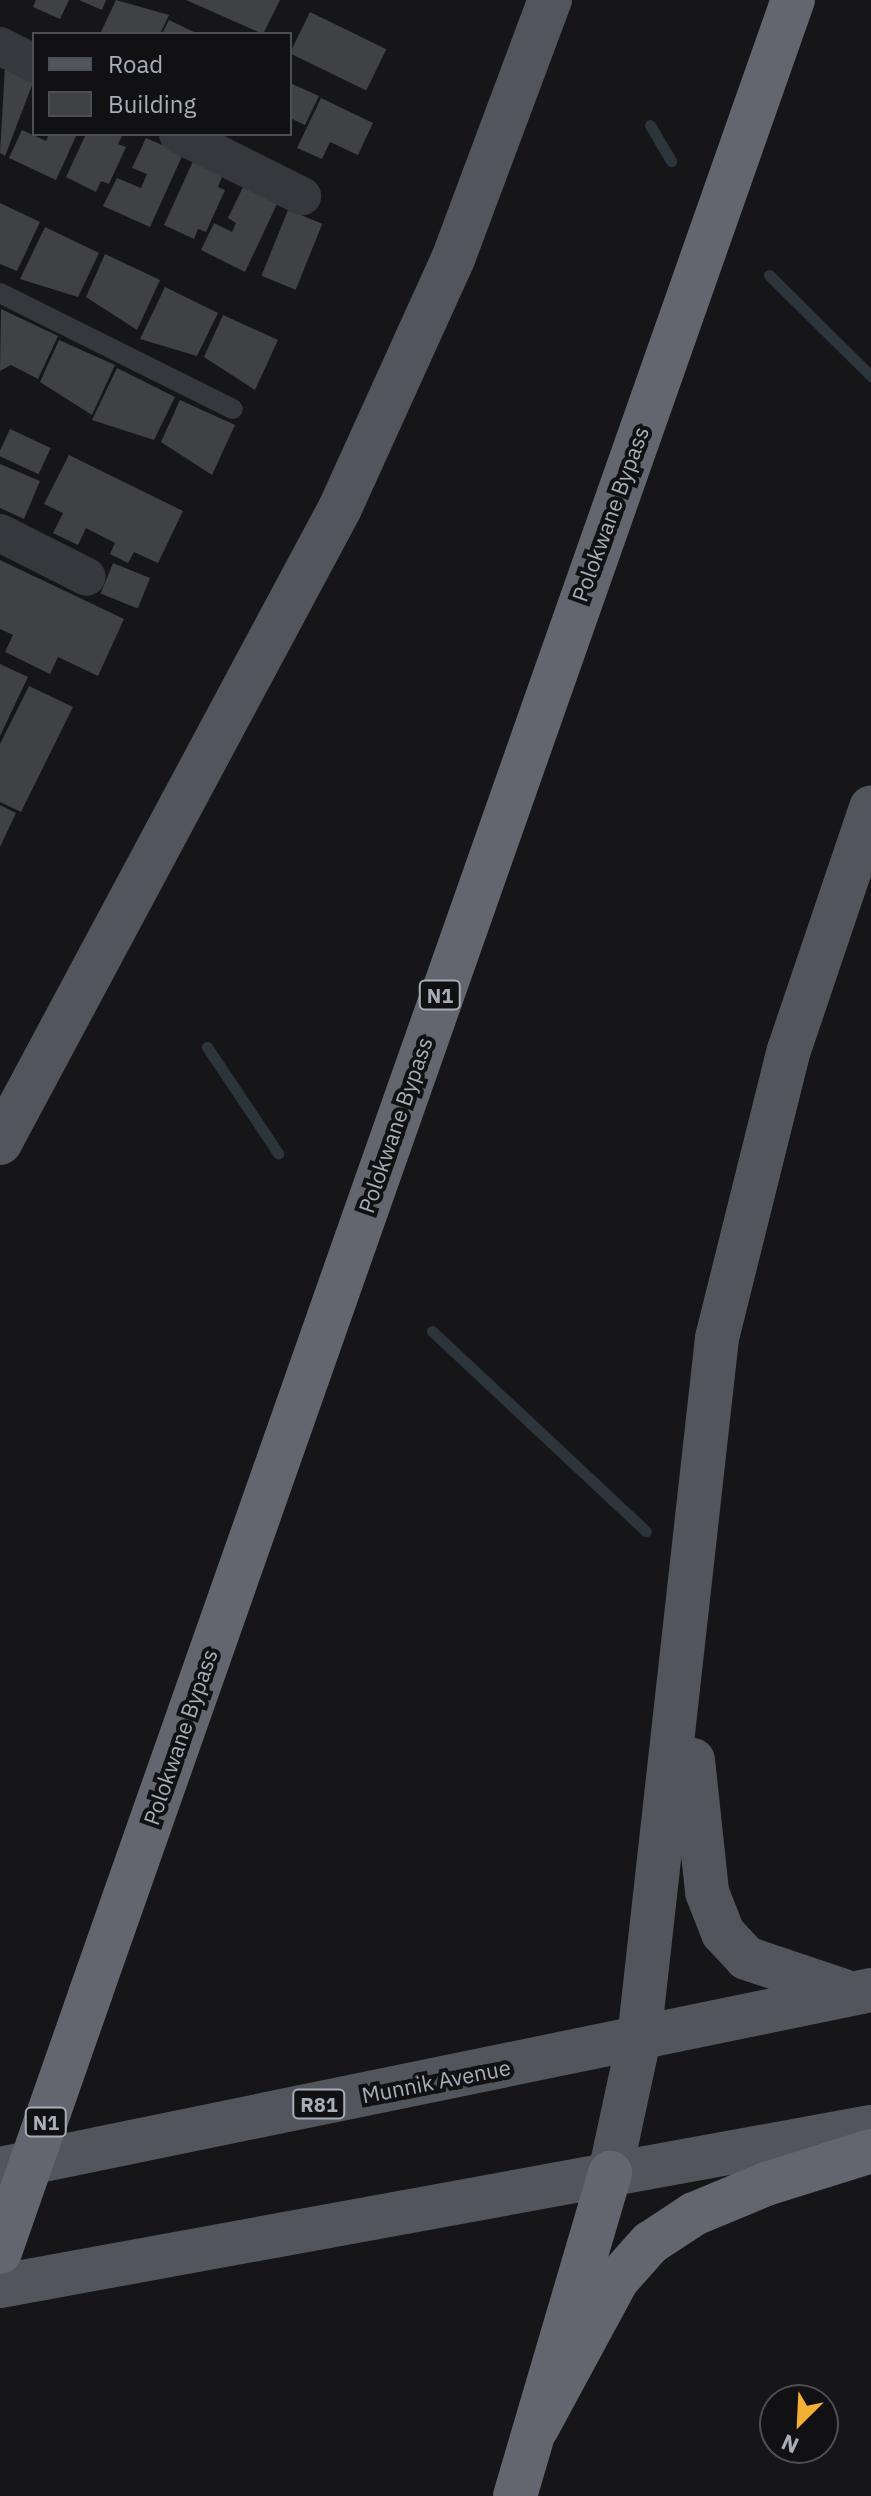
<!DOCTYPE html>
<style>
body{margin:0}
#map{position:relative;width:871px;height:2496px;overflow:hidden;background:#161618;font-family:"IBM Plex Sans",sans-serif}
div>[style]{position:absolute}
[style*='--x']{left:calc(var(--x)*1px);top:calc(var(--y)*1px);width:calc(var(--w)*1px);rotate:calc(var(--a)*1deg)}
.stream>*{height:11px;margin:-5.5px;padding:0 5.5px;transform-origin:5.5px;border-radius:5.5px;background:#2c353c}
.building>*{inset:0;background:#404145;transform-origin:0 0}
.lane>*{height:20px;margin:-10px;padding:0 10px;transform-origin:10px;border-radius:10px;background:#37383d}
.street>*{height:38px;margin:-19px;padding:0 19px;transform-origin:19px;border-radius:19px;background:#37383d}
.primary>*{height:44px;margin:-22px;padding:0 22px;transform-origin:22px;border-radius:22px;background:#53555c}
.highway>*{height:44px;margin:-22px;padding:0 22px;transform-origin:22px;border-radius:22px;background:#63666e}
.highway-bridge>*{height:44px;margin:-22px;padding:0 22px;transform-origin:22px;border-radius:22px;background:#63666e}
span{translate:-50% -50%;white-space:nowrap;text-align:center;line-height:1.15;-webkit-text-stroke:8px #111113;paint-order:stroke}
.shield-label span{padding:2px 6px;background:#111113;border:2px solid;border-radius:6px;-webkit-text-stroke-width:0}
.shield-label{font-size:20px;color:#a8adb8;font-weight:700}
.street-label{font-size:22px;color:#a8adb8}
.legend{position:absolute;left:32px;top:32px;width:260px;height:104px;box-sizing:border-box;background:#111113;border:2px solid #4d4f55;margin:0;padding:10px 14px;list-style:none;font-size:24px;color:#a8adb8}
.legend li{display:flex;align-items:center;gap:16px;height:40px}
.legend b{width:40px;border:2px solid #4d4f55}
.north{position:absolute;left:759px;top:2384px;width:80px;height:80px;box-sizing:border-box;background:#111113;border:2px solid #4d4f55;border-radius:50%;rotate:204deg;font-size:22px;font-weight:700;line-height:32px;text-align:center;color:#a8adb8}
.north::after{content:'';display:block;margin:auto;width:28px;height:36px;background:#f2b134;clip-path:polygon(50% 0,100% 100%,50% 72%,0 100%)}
</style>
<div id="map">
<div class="stream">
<div style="--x:650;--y:125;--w:42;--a:59.7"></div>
<div style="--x:769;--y:275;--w:144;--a:44.7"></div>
<div style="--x:207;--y:1047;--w:128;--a:56.2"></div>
<div style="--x:432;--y:1331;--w:293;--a:43.1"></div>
</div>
<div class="building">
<div style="clip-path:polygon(36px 0,69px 0,60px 19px,33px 7px)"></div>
<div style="clip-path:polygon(79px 0,106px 0,102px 10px)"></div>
<div style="clip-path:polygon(116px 0,169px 15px,160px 34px,100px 34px)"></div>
<div style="clip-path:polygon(186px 0,280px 0,263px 34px)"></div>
<div style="left:310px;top:12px;width:85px;height:46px;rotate:26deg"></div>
<div style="clip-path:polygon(169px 20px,198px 34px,162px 34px)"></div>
<div style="clip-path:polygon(5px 66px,34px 80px,5px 156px,0 153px)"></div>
<div style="clip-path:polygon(290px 83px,319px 96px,305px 125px,290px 118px)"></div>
<div style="clip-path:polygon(321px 98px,373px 123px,358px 155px,330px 142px,322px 159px,297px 148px)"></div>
<div style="clip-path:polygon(22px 130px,46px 141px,49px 134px,77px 134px,56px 180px,9px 158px)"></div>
<div style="clip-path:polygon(86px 134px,123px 134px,118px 144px,126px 147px,109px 184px,101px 181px,96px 192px,66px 177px)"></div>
<div style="clip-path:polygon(146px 138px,183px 154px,150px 227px,103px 206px,117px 178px,141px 188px,147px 174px,132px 168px)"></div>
<div style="clip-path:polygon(194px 159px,224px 172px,218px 187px,225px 190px,206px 232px,198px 229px,194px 239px,164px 225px)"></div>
<div style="clip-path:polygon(243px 187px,277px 204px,245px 272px,201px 250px,214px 223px,232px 232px,236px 223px,228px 218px)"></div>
<div style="clip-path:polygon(0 203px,40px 222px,17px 271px,0 264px)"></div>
<div style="left:288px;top:210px;width:37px;height:71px;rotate:22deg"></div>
<div style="clip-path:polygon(45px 227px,99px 253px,78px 297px,20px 279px)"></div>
<div style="clip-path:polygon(105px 254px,160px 280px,137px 330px,86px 297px)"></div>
<div style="clip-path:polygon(165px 287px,218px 313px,197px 356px,140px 339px)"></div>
<div style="clip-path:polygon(1px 309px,58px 336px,38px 379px,11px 365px,0 371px)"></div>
<div style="clip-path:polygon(223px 315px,278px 340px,255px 390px,204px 357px)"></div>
<div style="clip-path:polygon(59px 340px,115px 365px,92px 415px,40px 382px)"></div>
<div style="clip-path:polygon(117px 368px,175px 397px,154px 440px,92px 420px)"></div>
<div style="clip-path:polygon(180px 400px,235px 425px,212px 475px,161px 442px)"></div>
<div style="left:10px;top:429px;width:45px;height:29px;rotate:25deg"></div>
<div style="clip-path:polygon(69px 455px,183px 511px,158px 563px,134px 552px,128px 563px,110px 554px,115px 543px,86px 528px,78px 545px,53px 533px,63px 513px,44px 504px)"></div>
<div style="clip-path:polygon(0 464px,40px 481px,24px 519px,0 508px)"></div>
<div style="clip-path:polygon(0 560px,124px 619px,98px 676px,58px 657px,50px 674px,5px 652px,13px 635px,0 629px)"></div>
<div style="left:113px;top:563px;width:40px;height:33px;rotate:22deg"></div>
<div style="clip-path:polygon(0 664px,28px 677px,0 736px)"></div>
<div style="clip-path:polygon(29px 686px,73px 707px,21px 812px,0 802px,0 744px)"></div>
<div style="clip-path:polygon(0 805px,16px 813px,0 847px)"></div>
</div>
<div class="lane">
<div style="--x:0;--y:293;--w:260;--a:26.5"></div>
</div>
<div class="street">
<div style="--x:0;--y:46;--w:38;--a:27"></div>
<div style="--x:178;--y:134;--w:139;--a:26.6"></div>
<div style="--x:0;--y:533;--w:97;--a:26.8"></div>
</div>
<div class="primary">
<div style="--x:0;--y:1143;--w:720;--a:-61.83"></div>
<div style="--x:340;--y:508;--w:273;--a:-65.6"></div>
<div style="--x:453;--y:259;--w:277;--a:-69.5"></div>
<div style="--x:693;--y:1760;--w:133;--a:83.9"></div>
<div style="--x:707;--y:1892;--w:44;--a:68.7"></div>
<div style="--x:723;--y:1933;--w:34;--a:47"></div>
<div style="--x:746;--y:1958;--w:103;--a:18.6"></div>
<div style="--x:0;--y:2169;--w:889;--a:-11.61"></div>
<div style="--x:610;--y:2173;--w:137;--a:-77.8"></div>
<div style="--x:639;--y:2039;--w:705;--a:-83.65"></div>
<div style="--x:717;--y:1338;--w:297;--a:-76"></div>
<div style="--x:789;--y:1050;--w:256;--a:-71.3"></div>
<div style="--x:0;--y:2286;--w:885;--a:-10.35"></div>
</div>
<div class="highway">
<div style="--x:91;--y:1992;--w:2112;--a:-70.59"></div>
<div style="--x:537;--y:2428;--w:168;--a:-61.6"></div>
<div style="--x:617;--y:2280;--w:50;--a:-48.3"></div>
<div style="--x:650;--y:2243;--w:53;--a:-33.4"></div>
<div style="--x:694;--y:2214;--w:78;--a:-22.6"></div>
<div style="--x:766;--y:2184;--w:110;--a:-17.4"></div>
<div style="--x:515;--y:2496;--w:337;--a:-73.6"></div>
</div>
<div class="highway-bridge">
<div style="--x:0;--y:2252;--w:275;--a:-70.7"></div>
</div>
<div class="shield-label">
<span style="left:440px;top:995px">N1</span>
<span style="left:319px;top:2104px">R81</span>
<span style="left:46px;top:2122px">N1</span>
</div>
<div class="street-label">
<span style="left:610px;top:514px;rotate:-70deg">Polokwane Bypass</span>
<span style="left:395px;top:1125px;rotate:-71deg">Polokwane Bypass</span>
<span style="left:180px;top:1737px;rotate:-71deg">Polokwane Bypass</span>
<span style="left:436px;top:2081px;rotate:-11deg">Munnik Avenue</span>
</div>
<ul class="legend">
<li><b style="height:10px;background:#53555c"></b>Road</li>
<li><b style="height:22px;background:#404145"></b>Building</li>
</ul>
<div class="north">N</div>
</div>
